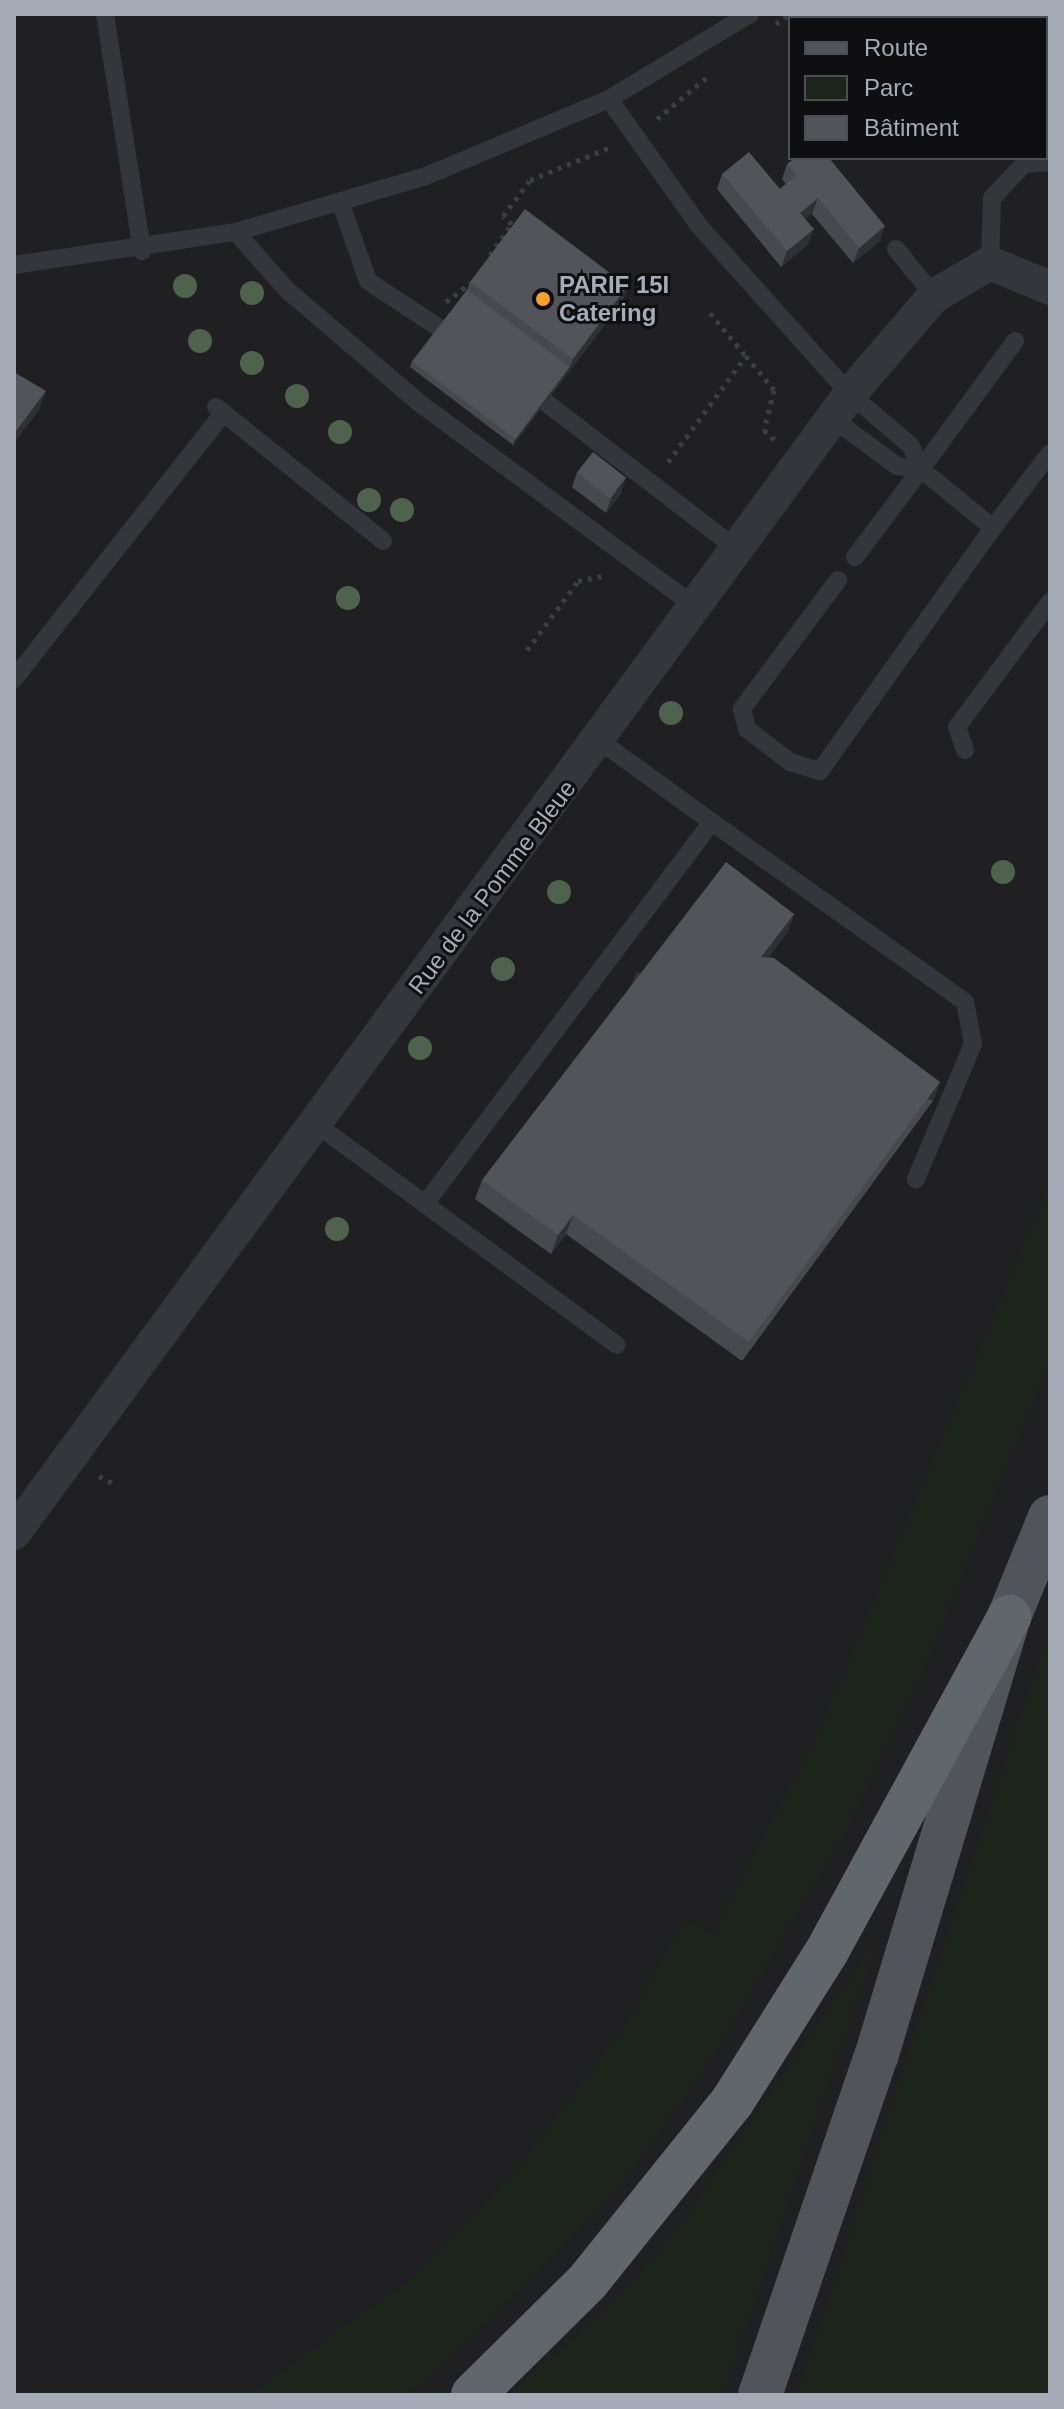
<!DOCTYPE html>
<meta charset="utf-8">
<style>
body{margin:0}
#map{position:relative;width:1064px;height:2409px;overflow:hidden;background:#141416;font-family:Arial,sans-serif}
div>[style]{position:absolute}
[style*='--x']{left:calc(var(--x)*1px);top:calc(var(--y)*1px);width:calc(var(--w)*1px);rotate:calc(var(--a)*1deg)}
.built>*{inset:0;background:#202023}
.green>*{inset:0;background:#1c241c}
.path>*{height:5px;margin-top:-2.5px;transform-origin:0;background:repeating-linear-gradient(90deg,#3b3e42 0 4px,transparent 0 10px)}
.service>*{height:18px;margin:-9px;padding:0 9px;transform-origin:9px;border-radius:9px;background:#35363b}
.minor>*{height:34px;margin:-17px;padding:0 17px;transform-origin:17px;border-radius:17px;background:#35363b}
.primary>*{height:44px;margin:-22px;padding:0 22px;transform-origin:22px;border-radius:22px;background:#51545a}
.motorway>*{height:44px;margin:-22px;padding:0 22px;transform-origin:22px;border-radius:22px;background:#61656c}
.trees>*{width:24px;height:24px;margin:-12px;border-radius:50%;background:#4e624e}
.wall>*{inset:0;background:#47494e}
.shaded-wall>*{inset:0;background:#2e3033;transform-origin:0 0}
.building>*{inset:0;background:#515459;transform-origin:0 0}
.dots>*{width:22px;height:22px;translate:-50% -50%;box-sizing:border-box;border:4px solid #0f0f11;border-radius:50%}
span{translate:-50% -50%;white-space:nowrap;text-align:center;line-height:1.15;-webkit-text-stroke:6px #0f0f11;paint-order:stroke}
.poi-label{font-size:24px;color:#a5acb7;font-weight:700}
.left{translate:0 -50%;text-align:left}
.street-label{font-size:24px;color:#a5acb7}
.frame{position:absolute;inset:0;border:16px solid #a5acb7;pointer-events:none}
.legend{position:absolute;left:788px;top:16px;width:260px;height:144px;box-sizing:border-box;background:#0f0f11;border:2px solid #4b4e53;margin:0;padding:10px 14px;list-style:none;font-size:24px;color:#a5acb7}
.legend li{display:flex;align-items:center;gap:16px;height:40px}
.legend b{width:40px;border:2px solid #4b4e53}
</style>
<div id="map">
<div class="built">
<div style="clip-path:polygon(evenodd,14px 14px,1050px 14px,1050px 2395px,14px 2395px,14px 14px,790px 18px,1046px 18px,1046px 158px,790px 158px,790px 18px)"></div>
</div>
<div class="green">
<div style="clip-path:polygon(1050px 1183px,1050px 1359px,924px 1668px,848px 1827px,703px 2073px,621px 2184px,490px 2320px,405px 2395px,250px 2395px,416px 2275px,512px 2176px,628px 2022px,685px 1918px,712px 1935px,818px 1734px)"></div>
<div style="clip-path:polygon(1050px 1634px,1050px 2395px,797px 2395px,1017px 1724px)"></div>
<div style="clip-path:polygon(878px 1938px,722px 2395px,509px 2395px,620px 2297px,681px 2224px)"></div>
</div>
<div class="path">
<div style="--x:776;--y:24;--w:17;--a:-36"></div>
<div style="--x:657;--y:119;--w:67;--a:-40.1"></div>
<div style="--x:490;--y:255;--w:38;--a:-55"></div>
<div style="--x:512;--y:224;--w:12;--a:-138"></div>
<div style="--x:503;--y:216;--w:45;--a:-53.1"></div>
<div style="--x:530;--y:180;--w:87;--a:-22.2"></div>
<div style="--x:446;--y:302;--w:31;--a:-38"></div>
<div style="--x:710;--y:313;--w:56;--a:50.1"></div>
<div style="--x:668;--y:462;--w:132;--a:-53.7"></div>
<div style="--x:746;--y:356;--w:44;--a:50.5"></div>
<div style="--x:774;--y:390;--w:41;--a:104"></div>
<div style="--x:764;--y:430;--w:15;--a:42"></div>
<div style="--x:527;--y:650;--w:86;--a:-53.5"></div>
<div style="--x:578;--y:581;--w:29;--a:-12"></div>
<div style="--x:99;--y:1476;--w:16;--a:27"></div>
</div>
<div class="service">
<div style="--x:105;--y:14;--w:240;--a:81.1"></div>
<div style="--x:609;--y:99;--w:157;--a:54.6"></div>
<div style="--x:700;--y:227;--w:224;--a:48.1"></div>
<div style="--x:850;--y:394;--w:80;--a:40.4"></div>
<div style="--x:911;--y:446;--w:25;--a:67"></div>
<div style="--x:921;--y:469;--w:24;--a:-173"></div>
<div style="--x:897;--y:466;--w:81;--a:-143.6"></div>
<div style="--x:341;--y:204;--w:82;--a:70.7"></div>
<div style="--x:368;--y:281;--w:105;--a:33.4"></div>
<div style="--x:236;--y:232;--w:77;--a:48.7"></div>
<div style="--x:287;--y:290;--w:172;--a:40.5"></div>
<div style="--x:418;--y:402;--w:344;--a:36.4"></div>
<div style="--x:896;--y:249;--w:60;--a:51"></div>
<div style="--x:990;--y:263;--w:65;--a:-88.2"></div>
<div style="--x:992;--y:198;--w:47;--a:-46.7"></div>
<div style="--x:1024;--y:164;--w:26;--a:-4"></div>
<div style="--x:14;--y:265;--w:224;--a:-8.5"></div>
<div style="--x:236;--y:232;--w:198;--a:-16.4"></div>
<div style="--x:426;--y:176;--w:199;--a:-22.8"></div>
<div style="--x:609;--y:99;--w:165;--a:-31.1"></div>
<div style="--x:527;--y:388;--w:265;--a:37.5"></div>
<div style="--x:216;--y:407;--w:214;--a:38.7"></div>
<div style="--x:993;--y:528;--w:94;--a:-52.8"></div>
<div style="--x:855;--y:557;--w:110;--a:-53.1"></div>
<div style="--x:838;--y:580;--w:161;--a:126.7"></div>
<div style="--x:742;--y:709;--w:21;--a:76"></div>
<div style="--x:747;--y:729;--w:54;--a:37.5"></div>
<div style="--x:790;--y:762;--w:31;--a:17"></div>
<div style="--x:820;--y:771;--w:298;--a:-54.6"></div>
<div style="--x:993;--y:528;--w:93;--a:-140.7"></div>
<div style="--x:921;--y:469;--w:159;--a:-53.7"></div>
<div style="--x:14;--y:679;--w:338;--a:-51.8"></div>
<div style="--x:600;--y:741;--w:138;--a:35.9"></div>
<div style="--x:965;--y:750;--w:24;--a:-109"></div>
<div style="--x:957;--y:727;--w:156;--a:-53.4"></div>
<div style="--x:316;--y:1124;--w:373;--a:36.3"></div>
<div style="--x:425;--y:1204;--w:478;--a:-53.1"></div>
<div style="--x:712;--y:822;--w:310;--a:35.4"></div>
<div style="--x:965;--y:1002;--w:43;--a:79.2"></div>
<div style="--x:973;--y:1044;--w:147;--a:112.9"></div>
</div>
<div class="minor">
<div style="--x:14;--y:1533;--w:1413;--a:-53.72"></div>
<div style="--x:850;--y:394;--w:129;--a:-49.4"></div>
<div style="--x:934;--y:296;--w:65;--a:-30.5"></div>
<div style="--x:990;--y:263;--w:65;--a:22.6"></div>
</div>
<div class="primary">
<div style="--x:760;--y:2395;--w:357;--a:-71.1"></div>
<div style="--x:876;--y:2057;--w:460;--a:-73.2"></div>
<div style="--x:1009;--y:1617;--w:108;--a:-67.7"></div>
</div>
<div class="motorway">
<div style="--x:473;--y:2395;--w:162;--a:-44.7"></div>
<div style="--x:588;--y:2281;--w:230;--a:-51.2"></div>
<div style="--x:732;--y:2102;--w:176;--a:-57.8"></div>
<div style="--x:826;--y:1953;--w:383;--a:-61.4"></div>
</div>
<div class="trees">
<div style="left:185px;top:286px"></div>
<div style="left:252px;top:293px"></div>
<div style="left:200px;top:341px"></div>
<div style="left:252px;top:363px"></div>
<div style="left:297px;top:396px"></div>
<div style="left:340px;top:432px"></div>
<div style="left:369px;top:500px"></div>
<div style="left:402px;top:510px"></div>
<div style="left:348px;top:598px"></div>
<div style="left:671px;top:713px"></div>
<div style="left:1003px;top:872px"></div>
<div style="left:559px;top:892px"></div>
<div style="left:503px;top:969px"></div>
<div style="left:420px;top:1048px"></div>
<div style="left:337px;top:1229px"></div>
</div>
<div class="wall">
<div style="clip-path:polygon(787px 164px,880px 241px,853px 263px,812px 214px,805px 219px,808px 244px,781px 267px,717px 189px,722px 174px,780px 189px,786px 184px,782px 179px)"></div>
<div style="clip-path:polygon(470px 281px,627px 287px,622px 302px,513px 445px,410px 367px,412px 361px,467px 290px)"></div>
<div style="clip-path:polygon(577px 472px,621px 493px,606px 513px,572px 487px)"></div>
<div style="clip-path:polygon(794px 914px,787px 933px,768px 957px,940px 1082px,933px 1101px,742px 1361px,566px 1234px,551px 1254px,475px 1199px,482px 1180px)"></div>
</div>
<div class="shaded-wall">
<div style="clip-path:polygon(818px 198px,812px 214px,795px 228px,800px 213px)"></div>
<div style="clip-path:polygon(885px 226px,880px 241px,853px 263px,859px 248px)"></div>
<div style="clip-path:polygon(814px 229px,808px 244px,781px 267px,787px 251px)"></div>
<div style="clip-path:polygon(627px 287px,622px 302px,513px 445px,515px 440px,569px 368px,573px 359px)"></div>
<div style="clip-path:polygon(46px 391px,39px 410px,14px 443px,14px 434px)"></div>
<div style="clip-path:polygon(626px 478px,621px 493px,606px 513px,611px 498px)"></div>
<div style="clip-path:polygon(794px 914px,787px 933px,754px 976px,761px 957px)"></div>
<div style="left:940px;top:1082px;width:20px;height:323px;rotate:110deg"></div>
<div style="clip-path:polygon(573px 1215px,566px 1234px,551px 1254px,558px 1235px)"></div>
</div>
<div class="building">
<div style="clip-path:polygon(749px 152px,780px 189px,797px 175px,787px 164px,795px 158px,829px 158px,885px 226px,859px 248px,818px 198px,800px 213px,814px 229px,787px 251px,722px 174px)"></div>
<div style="left:525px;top:209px;width:128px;height:91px;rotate:37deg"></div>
<div style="left:467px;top:290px;width:128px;height:90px;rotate:37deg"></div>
<div style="clip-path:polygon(14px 372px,46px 391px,14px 434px)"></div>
<div style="left:593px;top:452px;width:42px;height:26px;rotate:38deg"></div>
<div style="clip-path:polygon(726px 862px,794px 914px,761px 957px,774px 958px,940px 1082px,749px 1342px,573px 1215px,558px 1235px,482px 1180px)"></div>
</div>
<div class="dots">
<div style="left:543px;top:299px;background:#f8a02a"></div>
</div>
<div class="poi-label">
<span class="left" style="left:559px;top:299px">PARIF 15I<br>Catering</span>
</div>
<div class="street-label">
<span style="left:492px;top:887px;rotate:-53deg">Rue de la Pomme Bleue</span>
</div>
<div class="frame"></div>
<ul class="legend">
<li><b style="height:10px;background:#51545a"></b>Route</li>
<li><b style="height:22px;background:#1c241c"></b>Parc</li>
<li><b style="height:22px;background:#515459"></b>Bâtiment</li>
</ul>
</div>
